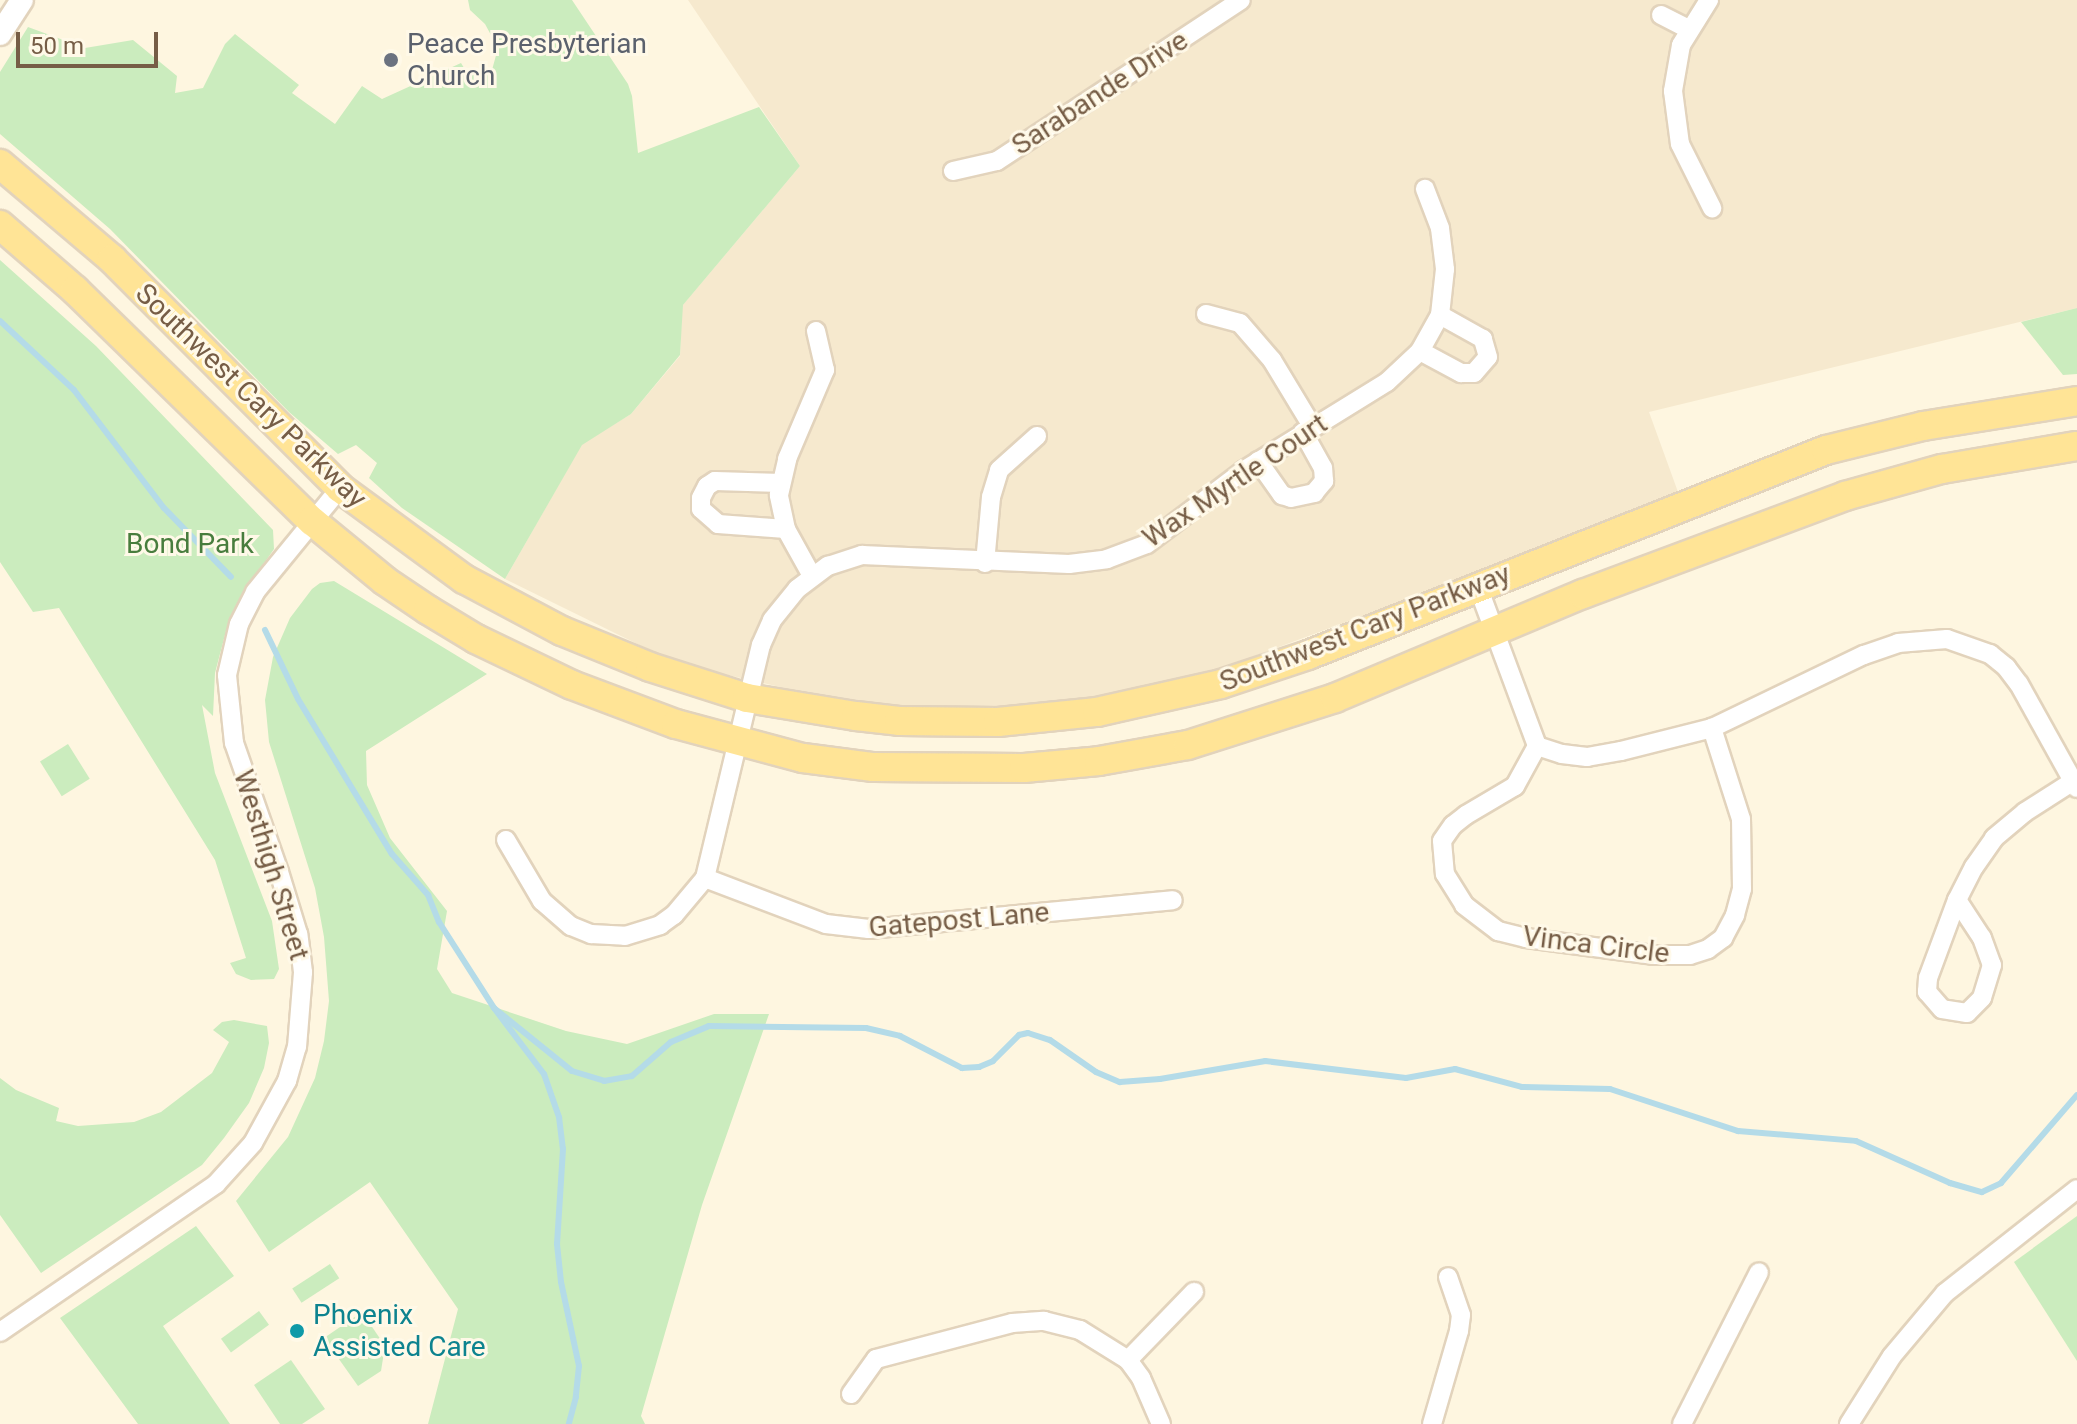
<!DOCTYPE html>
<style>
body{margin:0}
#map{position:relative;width:2077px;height:1424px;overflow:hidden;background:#fef6e0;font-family:Roboto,sans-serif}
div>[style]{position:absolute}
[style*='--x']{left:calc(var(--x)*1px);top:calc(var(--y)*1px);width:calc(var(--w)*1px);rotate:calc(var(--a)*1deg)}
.residential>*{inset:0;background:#f6e9ce}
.green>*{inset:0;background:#cbecbe;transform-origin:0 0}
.stream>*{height:6px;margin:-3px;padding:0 3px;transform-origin:3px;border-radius:3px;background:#b4dbe8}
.roads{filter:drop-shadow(2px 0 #e2d3bc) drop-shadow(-2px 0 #e2d3bc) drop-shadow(0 2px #e2d3bc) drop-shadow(0 -2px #e2d3bc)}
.minor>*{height:18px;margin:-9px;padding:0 9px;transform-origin:9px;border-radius:9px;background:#fff}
.tertiary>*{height:22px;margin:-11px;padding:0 11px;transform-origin:11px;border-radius:11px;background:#fff}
.primary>*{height:28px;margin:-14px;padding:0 14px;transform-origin:14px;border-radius:14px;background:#ffe496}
.dots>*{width:22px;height:22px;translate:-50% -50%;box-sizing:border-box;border:4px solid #fff9e8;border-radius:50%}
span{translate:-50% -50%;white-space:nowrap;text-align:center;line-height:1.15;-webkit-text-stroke:6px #fff9e8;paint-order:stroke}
.worship-label{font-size:28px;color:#5b616d}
.left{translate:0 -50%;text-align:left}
.street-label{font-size:28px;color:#765d46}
.park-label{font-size:28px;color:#487d3d}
.culture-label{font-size:28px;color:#0d838f}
.scale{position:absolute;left:16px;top:32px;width:142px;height:36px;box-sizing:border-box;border:4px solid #765d46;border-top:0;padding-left:10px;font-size:24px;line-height:28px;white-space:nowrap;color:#765d46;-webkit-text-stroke:6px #fff9e8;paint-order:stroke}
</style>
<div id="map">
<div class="residential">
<div style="clip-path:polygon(688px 0,2077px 0,2077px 308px,1649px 412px,1678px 492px,1433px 590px,1233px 664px,1099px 699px,1000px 707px,894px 706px,780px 687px,676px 663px,505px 579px,582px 444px,631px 414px,680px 356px,682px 306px,800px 166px)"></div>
</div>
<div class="green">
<div style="clip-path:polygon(468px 0,572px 0,628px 84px,632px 96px,638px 153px,759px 107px,800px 166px,683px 305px,680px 355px,631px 414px,582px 445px,505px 579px,402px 508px,369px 478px,377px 463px,356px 445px,338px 454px,289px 412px,110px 229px,0 134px,0 72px,28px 27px,85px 48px,133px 40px,177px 76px,175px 93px,203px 88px,225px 44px,235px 34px,299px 85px,292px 93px,335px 124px,362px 86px,382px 99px,461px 63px,469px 76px,492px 70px,498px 48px,485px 24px,470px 10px)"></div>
<div style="clip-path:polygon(0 260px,96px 346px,273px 530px,274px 549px,244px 592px,226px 631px,215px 673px,213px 716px,202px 705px,215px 773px,272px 921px,279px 969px,274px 979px,251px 980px,236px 974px,230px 963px,246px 958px,215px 860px,59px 608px,33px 612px,0 562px)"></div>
<div style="clip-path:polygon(2077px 308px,2077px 374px,2063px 375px,2021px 322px)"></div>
<div style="clip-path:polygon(334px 581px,487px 674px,366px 751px,367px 785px,390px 838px,447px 911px,437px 969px,452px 993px,566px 1031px,627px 1044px,714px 1014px,769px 1014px,702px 1205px,641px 1416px,645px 1424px,428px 1424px,458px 1309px,370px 1182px,269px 1252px,236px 1201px,288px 1137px,315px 1078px,324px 1041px,329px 1001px,324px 937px,315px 888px,269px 742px,265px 700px,273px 657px,290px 618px,312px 589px,320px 583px)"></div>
<div style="left:68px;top:744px;width:41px;height:33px;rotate:58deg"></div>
<div style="clip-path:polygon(234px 1020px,267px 1026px,269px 1043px,264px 1068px,249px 1103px,224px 1138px,202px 1165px,41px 1273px,0 1215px,0 1078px,16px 1090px,59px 1108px,56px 1121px,78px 1126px,134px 1122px,161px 1112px,212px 1073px,229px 1042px,213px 1030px,222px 1022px)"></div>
<div style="clip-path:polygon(2077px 1216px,2077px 1361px,2014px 1262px)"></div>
<div style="clip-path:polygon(196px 1226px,234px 1276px,163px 1326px,230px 1424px,138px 1424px,60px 1318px)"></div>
<div style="left:330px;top:1264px;width:17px;height:45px;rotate:57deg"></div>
<div style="left:259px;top:1311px;width:17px;height:47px;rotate:54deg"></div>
<div style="clip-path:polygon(362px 1312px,385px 1346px,381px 1371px,358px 1386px,324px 1338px)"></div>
<div style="clip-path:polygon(291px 1360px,325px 1409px,302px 1424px,280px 1424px,254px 1385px)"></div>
</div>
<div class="stream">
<div style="--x:0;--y:321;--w:101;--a:43"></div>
<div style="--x:74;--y:390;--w:148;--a:52.7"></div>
<div style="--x:164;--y:508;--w:96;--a:45.8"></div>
<div style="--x:265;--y:630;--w:76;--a:64.4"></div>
<div style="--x:298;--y:699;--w:181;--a:58.8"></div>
<div style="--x:392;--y:854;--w:55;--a:48.7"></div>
<div style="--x:428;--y:895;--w:29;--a:68"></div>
<div style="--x:439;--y:922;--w:102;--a:57.4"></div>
<div style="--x:494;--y:1008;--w:83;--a:52.9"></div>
<div style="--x:544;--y:1074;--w:46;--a:70.8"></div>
<div style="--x:559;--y:1117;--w:32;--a:83"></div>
<div style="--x:563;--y:1149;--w:95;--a:93.6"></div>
<div style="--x:557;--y:1244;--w:38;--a:84"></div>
<div style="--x:561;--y:1282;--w:86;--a:77.9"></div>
<div style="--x:579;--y:1366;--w:31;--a:96"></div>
<div style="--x:576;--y:1397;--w:28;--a:105"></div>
<div style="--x:494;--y:1008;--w:100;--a:38.9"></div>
<div style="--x:572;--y:1071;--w:34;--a:17"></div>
<div style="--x:604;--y:1081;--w:28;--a:-10"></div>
<div style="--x:632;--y:1076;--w:52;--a:-41.1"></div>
<div style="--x:671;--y:1042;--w:41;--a:-22.8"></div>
<div style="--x:709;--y:1026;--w:157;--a:0.7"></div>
<div style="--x:866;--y:1028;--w:35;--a:13"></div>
<div style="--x:900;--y:1036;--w:70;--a:27.3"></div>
<div style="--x:962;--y:1068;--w:17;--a:-3"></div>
<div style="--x:979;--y:1067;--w:15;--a:-23"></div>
<div style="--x:993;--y:1061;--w:37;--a:-45"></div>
<div style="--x:1019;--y:1035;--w:9;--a:-13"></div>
<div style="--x:1028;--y:1033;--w:23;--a:18"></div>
<div style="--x:1050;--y:1040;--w:56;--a:34.8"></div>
<div style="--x:1096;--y:1072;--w:26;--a:23"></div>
<div style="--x:1120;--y:1082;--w:40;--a:-4.3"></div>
<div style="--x:1160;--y:1079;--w:107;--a:-9.7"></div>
<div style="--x:1265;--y:1061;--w:142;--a:6.9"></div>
<div style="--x:1406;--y:1078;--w:50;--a:-10.4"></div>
<div style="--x:1455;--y:1069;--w:69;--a:15"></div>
<div style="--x:1522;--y:1087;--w:88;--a:1.3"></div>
<div style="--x:1610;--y:1089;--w:135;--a:18.2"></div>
<div style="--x:1738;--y:1131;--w:118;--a:4.8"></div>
<div style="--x:1856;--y:1141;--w:103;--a:24.1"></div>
<div style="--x:1950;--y:1183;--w:33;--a:16"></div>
<div style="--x:1982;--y:1192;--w:21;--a:-25"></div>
<div style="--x:2001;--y:1183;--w:116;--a:-49.2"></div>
</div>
<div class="roads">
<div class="minor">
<div style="--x:1709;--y:0;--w:53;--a:121.9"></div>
<div style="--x:1681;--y:45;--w:47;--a:99.9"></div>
<div style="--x:1673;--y:91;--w:53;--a:82.5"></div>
<div style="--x:1680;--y:144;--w:72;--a:63.4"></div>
<div style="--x:1661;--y:15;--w:30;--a:27"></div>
<div style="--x:953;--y:171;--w:45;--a:-12.8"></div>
<div style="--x:997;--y:161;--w:292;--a:-33.4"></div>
<div style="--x:1206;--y:314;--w:35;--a:15"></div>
<div style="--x:1240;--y:323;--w:49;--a:49.1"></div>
<div style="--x:1272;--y:360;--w:77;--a:58.8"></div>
<div style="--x:1420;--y:351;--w:47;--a:28.2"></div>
<div style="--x:1461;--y:373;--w:13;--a:0"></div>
<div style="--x:1474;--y:373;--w:21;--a:-49"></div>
<div style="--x:1488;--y:357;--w:19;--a:-106"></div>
<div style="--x:1483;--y:339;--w:49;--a:-150.8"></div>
<div style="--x:1258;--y:461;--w:42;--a:54.8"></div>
<div style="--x:1282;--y:495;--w:9;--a:18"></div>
<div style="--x:1291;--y:498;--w:24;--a:-12"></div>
<div style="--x:1314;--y:493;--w:16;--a:-50"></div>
<div style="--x:1324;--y:481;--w:13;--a:-94"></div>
<div style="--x:1323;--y:468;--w:41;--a:-119.1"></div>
<div style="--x:781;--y:483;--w:66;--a:-178.3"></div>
<div style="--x:715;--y:481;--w:9;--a:148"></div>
<div style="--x:707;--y:486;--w:13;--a:117"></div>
<div style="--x:701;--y:498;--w:11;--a:90"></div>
<div style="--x:701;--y:509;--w:23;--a:41"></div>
<div style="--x:718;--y:524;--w:68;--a:4.2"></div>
<div style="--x:985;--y:563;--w:66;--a:-84.8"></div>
<div style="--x:991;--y:497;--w:28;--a:-73"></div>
<div style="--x:999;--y:470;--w:51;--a:-41.8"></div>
<div style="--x:812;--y:576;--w:54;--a:-119"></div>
<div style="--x:786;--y:529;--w:35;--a:-102"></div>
<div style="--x:779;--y:495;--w:37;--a:-77"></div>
<div style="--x:787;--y:459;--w:97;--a:-66.9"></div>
<div style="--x:825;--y:370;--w:40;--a:-103"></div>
<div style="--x:1478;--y:587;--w:170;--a:69.6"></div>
<div style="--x:1537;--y:746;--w:26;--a:18"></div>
<div style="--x:1562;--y:754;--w:25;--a:7"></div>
<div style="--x:1587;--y:757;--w:35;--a:-10"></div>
<div style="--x:1621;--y:751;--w:94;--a:-14.2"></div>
<div style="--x:1712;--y:728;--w:169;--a:-25.7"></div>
<div style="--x:1864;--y:655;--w:36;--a:-19"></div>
<div style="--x:1898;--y:643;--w:49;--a:-4.7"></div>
<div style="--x:1947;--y:639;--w:46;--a:19.2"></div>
<div style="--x:1990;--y:654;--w:21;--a:39"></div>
<div style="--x:2006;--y:667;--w:21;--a:53"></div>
<div style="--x:2019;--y:684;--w:119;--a:60.9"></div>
<div style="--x:1537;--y:746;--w:46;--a:118.8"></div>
<div style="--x:1515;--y:786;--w:57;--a:149.4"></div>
<div style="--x:1466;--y:815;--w:16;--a:142"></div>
<div style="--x:1453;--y:825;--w:19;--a:125"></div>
<div style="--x:1442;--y:841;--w:33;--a:85"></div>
<div style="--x:1445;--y:874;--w:36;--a:58"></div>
<div style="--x:1464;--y:905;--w:43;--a:37.4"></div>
<div style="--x:1498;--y:931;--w:29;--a:14"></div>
<div style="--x:1526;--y:938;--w:128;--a:7.6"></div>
<div style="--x:1653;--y:955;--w:37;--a:0"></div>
<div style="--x:1690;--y:955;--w:19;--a:-18"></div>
<div style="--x:1708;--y:949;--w:19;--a:-36"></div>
<div style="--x:1723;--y:938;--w:26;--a:-62"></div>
<div style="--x:1735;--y:915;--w:27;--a:-75"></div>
<div style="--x:1742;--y:889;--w:70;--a:-90.8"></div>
<div style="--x:1741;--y:819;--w:96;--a:-107.7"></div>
<div style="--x:506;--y:840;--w:71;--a:59.5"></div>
<div style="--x:542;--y:901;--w:38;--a:41"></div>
<div style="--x:571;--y:926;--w:22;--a:22"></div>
<div style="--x:591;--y:934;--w:34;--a:3"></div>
<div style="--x:625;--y:936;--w:37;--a:-17"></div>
<div style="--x:660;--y:925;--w:17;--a:-36"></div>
<div style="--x:674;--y:915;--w:48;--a:-50"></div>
<div style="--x:705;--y:878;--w:240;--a:-76.5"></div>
<div style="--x:761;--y:645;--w:27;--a:-66"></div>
<div style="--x:772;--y:620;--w:40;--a:-51"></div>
<div style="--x:797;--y:589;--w:39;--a:-37"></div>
<div style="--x:828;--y:566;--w:36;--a:-18"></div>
<div style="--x:862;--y:555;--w:207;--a:2.5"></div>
<div style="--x:1069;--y:564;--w:38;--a:-7"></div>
<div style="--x:1107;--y:559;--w:43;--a:-20.6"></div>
<div style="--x:1147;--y:544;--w:121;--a:-37.2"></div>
<div style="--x:1243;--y:471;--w:169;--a:-31.7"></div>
<div style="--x:1387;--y:382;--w:45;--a:-43.2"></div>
<div style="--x:1420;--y:351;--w:41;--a:-60.9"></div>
<div style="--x:1440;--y:315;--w:46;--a:-83.8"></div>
<div style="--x:1445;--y:269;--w:41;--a:-97"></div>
<div style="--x:1440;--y:228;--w:42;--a:-111"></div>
<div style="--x:705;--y:878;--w:129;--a:20.8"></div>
<div style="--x:826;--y:924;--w:43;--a:6.6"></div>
<div style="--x:869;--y:929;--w:305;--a:-5.4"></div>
<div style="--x:1957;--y:900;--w:45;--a:56.7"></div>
<div style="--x:1982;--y:938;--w:29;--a:70"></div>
<div style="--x:1992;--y:965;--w:34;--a:107"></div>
<div style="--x:1982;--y:998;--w:21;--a:135"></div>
<div style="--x:1967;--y:1013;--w:25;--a:-171"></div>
<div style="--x:1942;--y:1009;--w:23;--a:-131"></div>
<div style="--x:1927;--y:992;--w:14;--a:-86"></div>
<div style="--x:1928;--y:978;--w:83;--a:-69.6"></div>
<div style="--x:1957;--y:900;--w:37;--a:-63"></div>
<div style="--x:1974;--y:867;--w:35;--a:-55"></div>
<div style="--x:1994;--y:838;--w:40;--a:-40"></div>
<div style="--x:2025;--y:812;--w:56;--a:-32.6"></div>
<div style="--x:0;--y:1332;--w:262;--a:-34.4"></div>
<div style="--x:216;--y:1184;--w:55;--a:-47.9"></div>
<div style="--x:253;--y:1143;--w:71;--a:-61.3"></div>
<div style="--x:287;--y:1081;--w:35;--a:-74"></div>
<div style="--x:297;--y:1047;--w:75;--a:-85.4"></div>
<div style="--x:303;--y:972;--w:38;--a:-97"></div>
<div style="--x:298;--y:934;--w:65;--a:-107"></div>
<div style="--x:279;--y:872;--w:137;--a:-109.2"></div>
<div style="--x:234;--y:743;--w:68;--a:-95.9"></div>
<div style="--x:227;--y:675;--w:52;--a:-76.8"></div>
<div style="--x:239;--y:624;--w:36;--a:-63"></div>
<div style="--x:255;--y:592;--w:134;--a:-50.7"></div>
<div style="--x:1128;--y:1360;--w:95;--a:-45.9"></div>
<div style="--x:851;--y:1394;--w:43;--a:-54.5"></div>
<div style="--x:876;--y:1359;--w:141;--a:-14.8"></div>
<div style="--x:1012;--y:1323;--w:32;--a:-4"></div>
<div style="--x:1044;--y:1321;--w:37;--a:14"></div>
<div style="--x:1080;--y:1330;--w:57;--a:32"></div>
<div style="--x:1128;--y:1360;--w:22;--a:54"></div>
<div style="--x:1141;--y:1378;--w:50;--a:66.5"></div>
<div style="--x:1432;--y:1424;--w:97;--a:-73.8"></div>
<div style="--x:1459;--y:1331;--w:16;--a:-83"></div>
<div style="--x:1461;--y:1315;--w:40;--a:-108.9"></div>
<div style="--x:1682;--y:1424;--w:170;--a:-63.1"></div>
<div style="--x:1849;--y:1424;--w:80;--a:-57.7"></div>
<div style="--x:1892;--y:1356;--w:82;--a:-49.9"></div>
<div style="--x:1945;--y:1293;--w:168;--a:-38.2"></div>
</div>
<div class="tertiary">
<div style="--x:0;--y:34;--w:40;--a:-57.1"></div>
</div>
<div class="primary">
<div style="--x:0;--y:164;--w:147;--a:40.3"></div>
<div style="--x:112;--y:259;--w:323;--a:45.1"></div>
<div style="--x:340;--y:488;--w:154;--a:36.3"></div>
<div style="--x:464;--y:579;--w:111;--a:28"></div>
<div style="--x:562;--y:631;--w:95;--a:22.2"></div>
<div style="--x:650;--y:667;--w:102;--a:17.7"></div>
<div style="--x:747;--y:698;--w:110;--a:9.4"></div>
<div style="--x:856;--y:716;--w:43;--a:6.6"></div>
<div style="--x:899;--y:721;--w:99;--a:0.6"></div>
<div style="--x:998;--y:722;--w:100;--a:-5.8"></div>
<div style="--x:1097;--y:712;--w:127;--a:-12.7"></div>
<div style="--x:1221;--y:684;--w:92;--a:-18.4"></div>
<div style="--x:1308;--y:655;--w:557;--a:-21.59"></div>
<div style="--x:1826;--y:450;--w:100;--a:-13.9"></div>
<div style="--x:1923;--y:426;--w:156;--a:-9.2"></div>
<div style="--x:0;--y:225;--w:99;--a:40.9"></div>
<div style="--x:75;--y:290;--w:331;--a:44.3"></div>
<div style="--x:312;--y:521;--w:94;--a:39.4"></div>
<div style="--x:385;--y:581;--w:52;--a:34"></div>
<div style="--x:428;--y:610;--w:56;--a:31.1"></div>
<div style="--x:476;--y:639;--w:106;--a:25.6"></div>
<div style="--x:572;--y:685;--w:111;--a:20.6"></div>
<div style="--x:676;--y:724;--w:131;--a:15"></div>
<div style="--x:803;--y:758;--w:71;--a:7.3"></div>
<div style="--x:873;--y:767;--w:151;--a:0.4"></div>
<div style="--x:1024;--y:768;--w:75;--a:-5.3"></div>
<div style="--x:1099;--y:761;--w:90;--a:-10.2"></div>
<div style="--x:1188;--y:745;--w:154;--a:-17.7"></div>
<div style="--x:1335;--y:698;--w:269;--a:-22.8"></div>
<div style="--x:1583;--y:594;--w:280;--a:-20.5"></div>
<div style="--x:1845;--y:496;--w:101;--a:-15.6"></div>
<div style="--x:1942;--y:469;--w:137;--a:-9.7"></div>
</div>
</div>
<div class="dots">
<div style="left:391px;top:60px;background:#6b7280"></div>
<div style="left:297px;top:1331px;background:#0f9aa8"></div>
</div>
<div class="worship-label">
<span class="left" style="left:407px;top:60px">Peace Presbyterian<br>Church</span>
</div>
<div class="street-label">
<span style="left:1100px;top:93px;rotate:-33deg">Sarabande Drive</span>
<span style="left:251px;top:396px;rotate:44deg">Southwest Cary Parkway</span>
<span style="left:1235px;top:481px;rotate:-34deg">Wax Myrtle Court</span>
<span style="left:1365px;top:628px;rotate:-21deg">Southwest Cary Parkway</span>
<span style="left:271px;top:865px;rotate:73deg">Westhigh Street</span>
<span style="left:959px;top:920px;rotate:-5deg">Gatepost Lane</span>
<span style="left:1596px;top:945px;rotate:7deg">Vinca Circle</span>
</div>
<div class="park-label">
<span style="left:190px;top:544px">Bond Park</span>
</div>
<div class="culture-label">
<span class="left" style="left:313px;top:1331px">Phoenix<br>Assisted Care</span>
</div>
<div class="scale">50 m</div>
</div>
